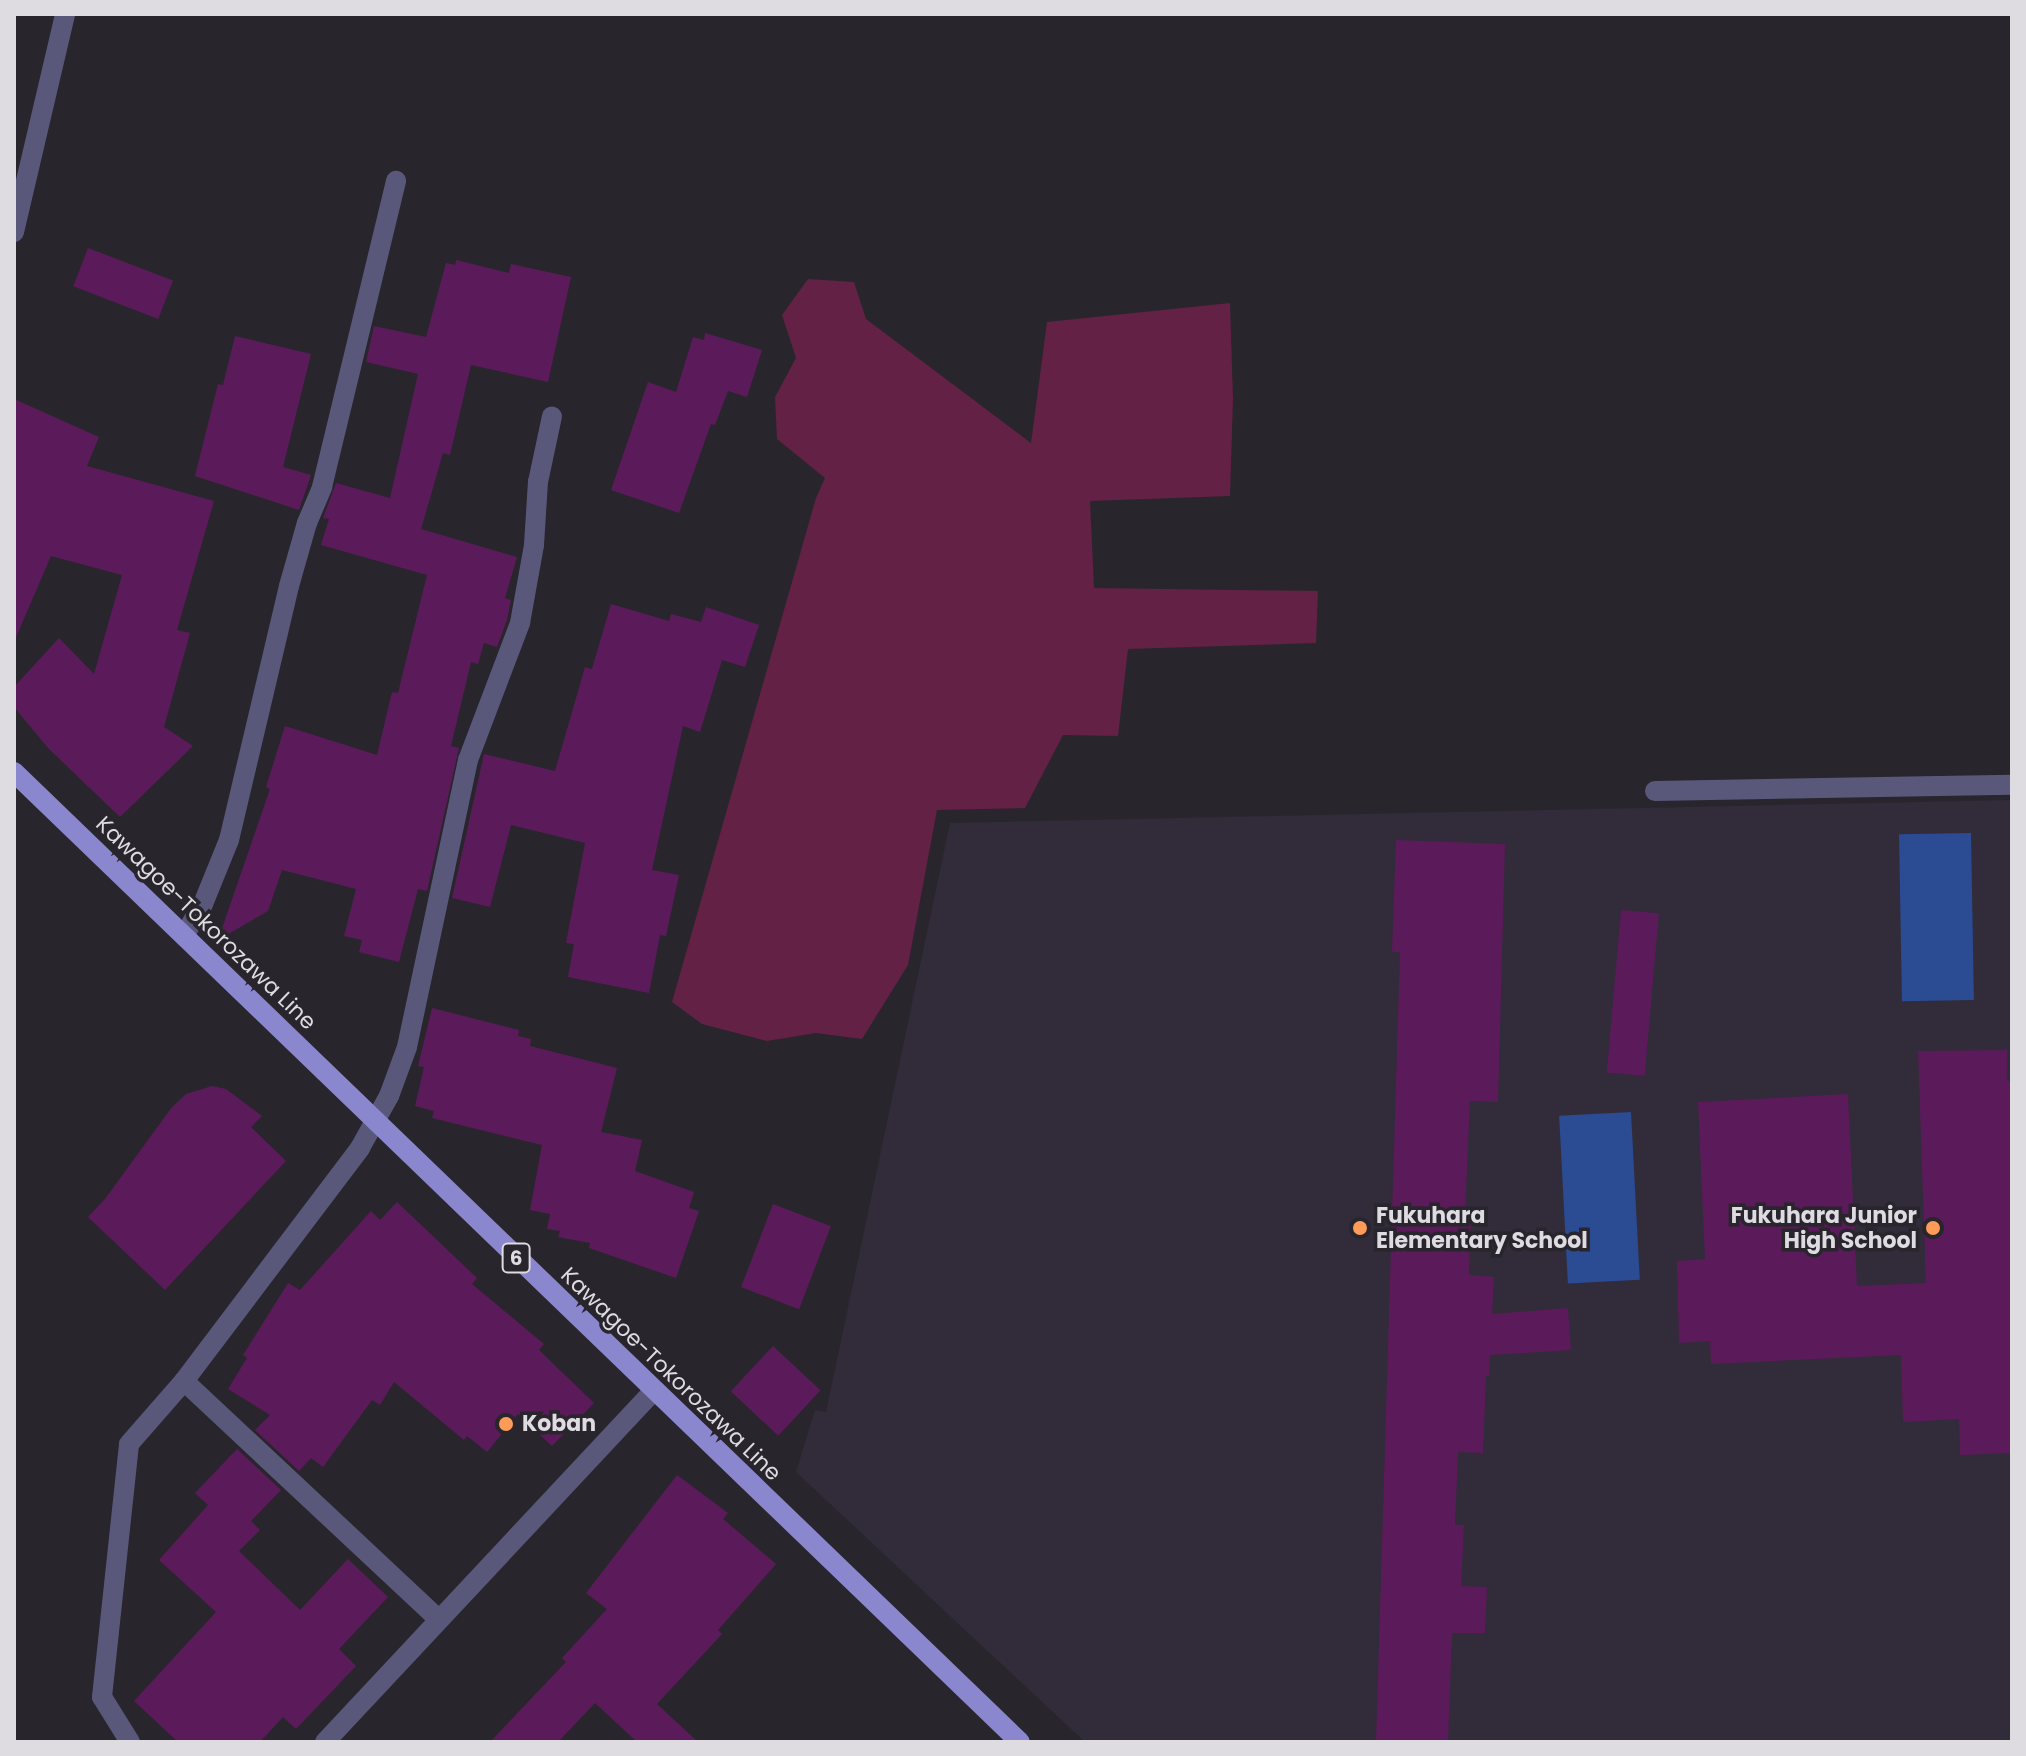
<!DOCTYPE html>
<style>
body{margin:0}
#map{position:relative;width:2026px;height:1756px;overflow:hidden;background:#29252d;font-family:Poppins,sans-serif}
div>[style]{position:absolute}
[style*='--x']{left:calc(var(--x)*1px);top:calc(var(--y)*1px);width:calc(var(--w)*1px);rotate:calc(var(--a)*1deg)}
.built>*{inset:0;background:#322b39}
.green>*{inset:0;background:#622145}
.water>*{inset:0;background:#2b4b93;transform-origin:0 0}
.building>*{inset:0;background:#5b1b5b;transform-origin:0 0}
.minor>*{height:20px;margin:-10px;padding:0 10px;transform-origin:10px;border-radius:10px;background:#59587b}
.major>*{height:20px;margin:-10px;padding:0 10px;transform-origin:10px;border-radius:10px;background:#8a87ce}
.dots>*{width:22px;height:22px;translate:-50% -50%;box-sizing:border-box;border:4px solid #29252d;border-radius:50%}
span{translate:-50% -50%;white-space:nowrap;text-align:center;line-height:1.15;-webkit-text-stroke:7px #29252d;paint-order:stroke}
.shield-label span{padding:2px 6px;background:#29252d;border:2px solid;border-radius:6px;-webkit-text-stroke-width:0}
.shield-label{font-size:20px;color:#dedbe1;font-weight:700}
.street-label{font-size:22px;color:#dedbe1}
.poi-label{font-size:22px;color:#dedbe1;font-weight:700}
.left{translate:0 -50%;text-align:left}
.right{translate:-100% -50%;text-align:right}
.frame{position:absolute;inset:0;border:16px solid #dedbe1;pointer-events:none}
</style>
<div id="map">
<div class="built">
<div style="clip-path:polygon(2012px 800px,2012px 1742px,1085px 1742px,796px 1472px,815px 1410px,826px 1412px,950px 823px)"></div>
</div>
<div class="green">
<div style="clip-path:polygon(808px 279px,854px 282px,866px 319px,1031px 443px,1047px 322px,1230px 303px,1233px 399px,1230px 496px,1090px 501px,1094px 588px,1318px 591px,1316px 643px,1128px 649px,1118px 736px,1063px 735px,1025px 808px,937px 810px,908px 965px,862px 1039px,816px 1033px,767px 1041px,702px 1024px,672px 1002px,816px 498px,825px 478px,777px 439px,775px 397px,796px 358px,782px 315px)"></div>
</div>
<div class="water">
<div style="left:1971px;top:833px;width:167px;height:72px;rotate:89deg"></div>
<div style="left:1631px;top:1112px;width:168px;height:72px;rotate:87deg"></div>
</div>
<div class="building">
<div style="left:88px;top:248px;width:91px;height:41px;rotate:21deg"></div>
<div style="clip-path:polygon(456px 260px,509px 273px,511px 264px,571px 277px,548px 382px,471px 365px,450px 455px,443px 453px,421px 529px,517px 557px,505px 598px,511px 600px,507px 620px,497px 647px,484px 643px,478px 664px,471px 662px,451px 746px,459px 748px,427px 891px,418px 889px,399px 962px,359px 952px,362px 940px,344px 936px,356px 889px,282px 870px,268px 911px,218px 940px,270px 789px,266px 787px,285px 726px,377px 755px,392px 692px,398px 693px,427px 575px,321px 545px,329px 519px,323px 518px,336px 483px,390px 498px,418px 374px,366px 362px,374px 326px,426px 337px,446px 263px,455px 265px)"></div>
<div style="clip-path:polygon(705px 333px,762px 350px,747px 397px,728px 391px,715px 425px,711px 424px,679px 513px,611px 490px,648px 382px,676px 392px,693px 337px,704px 340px)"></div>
<div style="clip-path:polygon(235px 336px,311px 354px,283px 467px,311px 475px,299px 510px,195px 476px,218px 384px,223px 385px)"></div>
<div style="clip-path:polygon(14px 399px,99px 437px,87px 466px,214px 501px,177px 630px,190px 633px,164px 727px,193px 746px,120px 817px,48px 748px,14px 707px,14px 687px,59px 638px,94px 674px,122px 575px,51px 556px,14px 642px)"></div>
<div style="clip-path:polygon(611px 604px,669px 621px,671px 614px,701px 622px,706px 607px,759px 625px,745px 667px,722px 660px,700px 732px,683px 726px,652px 870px,679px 875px,666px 936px,660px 935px,649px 993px,568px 977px,574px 944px,566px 943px,585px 843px,511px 825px,490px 907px,452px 898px,484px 754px,555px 771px,585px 667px,592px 669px)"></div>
<div style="clip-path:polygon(1396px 840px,1505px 844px,1498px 1102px,1470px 1101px,1465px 1213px,1471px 1213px,1469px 1275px,1494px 1277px,1492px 1314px,1568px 1308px,1571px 1350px,1490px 1355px,1489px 1376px,1486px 1376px,1483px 1453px,1458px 1452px,1455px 1525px,1464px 1525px,1461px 1586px,1487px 1587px,1485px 1633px,1452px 1633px,1448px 1742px,1376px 1742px,1400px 952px,1392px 952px)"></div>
<div style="left:1621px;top:910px;width:38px;height:163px;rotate:5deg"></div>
<div style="clip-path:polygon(432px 1008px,519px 1030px,518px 1036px,531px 1039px,530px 1046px,617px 1068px,601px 1132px,642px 1140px,635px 1171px,694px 1192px,689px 1208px,699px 1211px,676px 1278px,589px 1248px,590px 1243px,558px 1237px,560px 1231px,547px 1229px,550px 1214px,530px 1210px,542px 1145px,432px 1118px,434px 1111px,415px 1106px,424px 1067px,418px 1066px)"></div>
<div style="clip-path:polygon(2007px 1050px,2007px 1081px,2012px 1081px,2012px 1453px,1960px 1455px,1959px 1419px,1903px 1422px,1901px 1355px,1711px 1364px,1710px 1341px,1679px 1343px,1677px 1261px,1705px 1259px,1698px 1102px,1848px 1094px,1857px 1286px,1926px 1283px,1918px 1051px)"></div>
<div style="clip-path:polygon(212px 1086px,226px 1089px,262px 1116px,251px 1127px,286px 1161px,165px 1290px,88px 1217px,105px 1199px,172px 1107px,186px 1094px)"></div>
<div style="clip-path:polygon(397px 1202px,477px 1278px,472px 1284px,544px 1344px,539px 1350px,594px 1403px,552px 1446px,518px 1414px,487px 1452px,467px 1436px,464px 1440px,394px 1382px,380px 1405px,372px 1400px,323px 1467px,311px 1458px,299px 1471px,255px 1430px,270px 1415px,228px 1389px,247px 1358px,243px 1355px,288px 1283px,300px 1290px,371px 1211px,380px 1220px)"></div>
<div style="left:773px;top:1204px;width:62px;height:89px;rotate:21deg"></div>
<div style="left:773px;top:1346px;width:65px;height:62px;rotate:43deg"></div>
<div style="clip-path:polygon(237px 1449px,281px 1490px,251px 1521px,260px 1530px,239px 1551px,300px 1610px,348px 1559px,388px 1597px,339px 1649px,356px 1666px,296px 1729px,283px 1717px,260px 1742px,178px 1742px,134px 1701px,216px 1612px,159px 1560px,208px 1505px,195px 1493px)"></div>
<div style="clip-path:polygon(677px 1475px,728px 1513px,723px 1519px,776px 1564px,718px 1630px,722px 1634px,657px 1704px,698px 1742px,637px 1742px,595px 1703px,558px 1742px,490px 1742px,566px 1662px,562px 1658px,607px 1609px,586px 1593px)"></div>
</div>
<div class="minor">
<div style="--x:14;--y:232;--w:224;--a:-76.8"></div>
<div style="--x:1655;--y:791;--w:357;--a:-1"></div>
<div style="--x:185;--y:934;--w:35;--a:-59"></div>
<div style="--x:203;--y:904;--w:69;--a:-67.9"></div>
<div style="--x:229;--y:840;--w:261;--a:-76.7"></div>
<div style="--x:289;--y:586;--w:66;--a:-74.1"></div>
<div style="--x:307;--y:523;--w:39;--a:-67"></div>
<div style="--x:322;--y:487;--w:315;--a:-76.4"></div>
<div style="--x:184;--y:1381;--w:292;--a:-52.9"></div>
<div style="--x:360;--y:1148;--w:60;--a:-60.9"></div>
<div style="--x:389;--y:1096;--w:52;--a:-69.8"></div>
<div style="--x:407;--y:1047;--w:293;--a:-78"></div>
<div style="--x:468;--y:760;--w:147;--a:-69.2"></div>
<div style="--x:520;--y:623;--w:79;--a:-79.8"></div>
<div style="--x:534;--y:545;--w:63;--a:-86.4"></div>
<div style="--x:538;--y:482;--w:67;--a:-78"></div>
<div style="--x:130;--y:1742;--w:53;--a:-121.9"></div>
<div style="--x:102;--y:1697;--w:254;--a:-83.9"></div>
<div style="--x:129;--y:1444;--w:84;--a:-48.9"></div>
<div style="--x:184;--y:1381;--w:349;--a:43.1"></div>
<div style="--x:325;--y:1742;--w:480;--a:-46.9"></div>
</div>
<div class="major">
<div style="--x:14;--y:772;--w:1397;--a:43.96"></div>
</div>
<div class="dots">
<div style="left:1360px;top:1228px;background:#fe9b58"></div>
<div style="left:1933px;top:1228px;background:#fe9b58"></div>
<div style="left:506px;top:1424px;background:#fe9b58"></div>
</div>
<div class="shield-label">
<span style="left:516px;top:1258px">6</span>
</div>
<div class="street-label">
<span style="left:206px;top:923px;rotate:44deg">Kawagoe-Tokorozawa Line</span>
<span style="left:671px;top:1374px;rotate:44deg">Kawagoe-Tokorozawa Line</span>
</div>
<div class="poi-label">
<span class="left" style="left:1376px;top:1228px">Fukuhara<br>Elementary School</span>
<span class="right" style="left:1917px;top:1228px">Fukuhara Junior<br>High School</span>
<span class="left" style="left:522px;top:1424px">Koban</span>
</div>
<div class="frame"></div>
</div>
